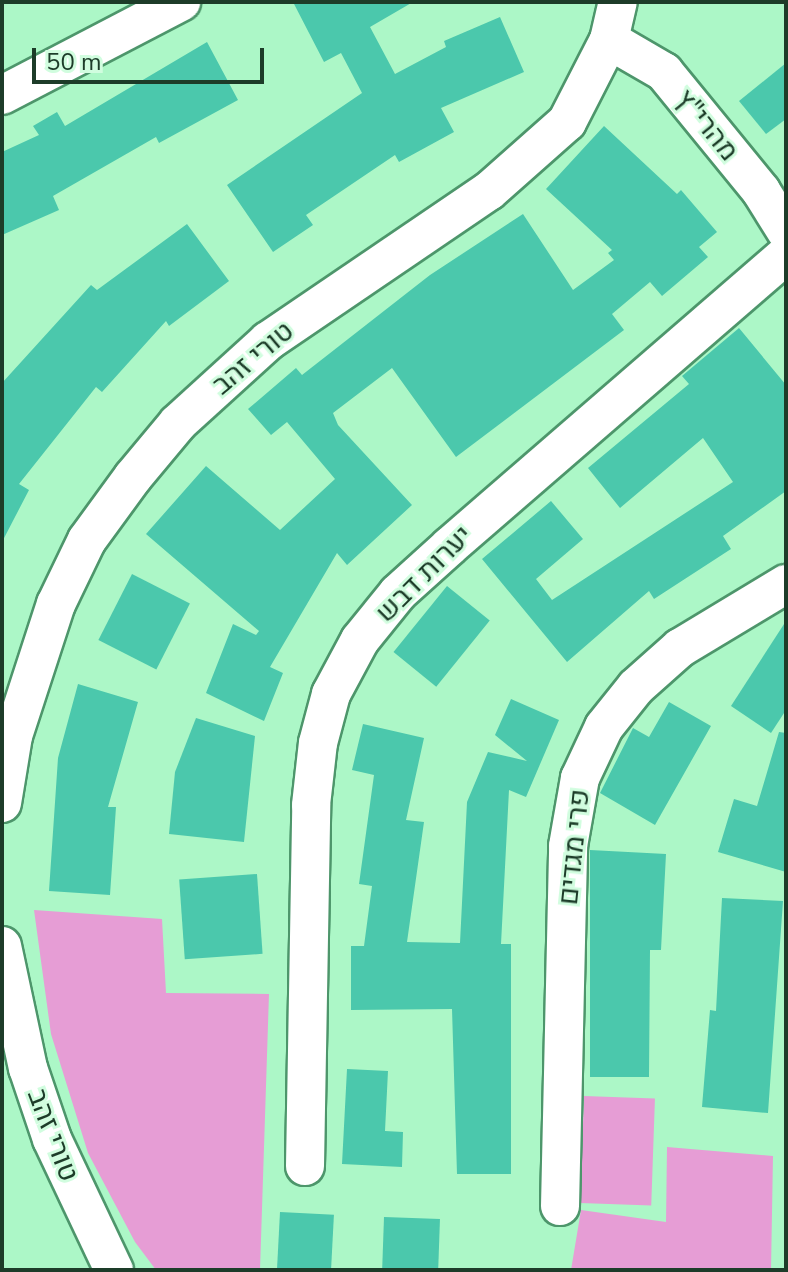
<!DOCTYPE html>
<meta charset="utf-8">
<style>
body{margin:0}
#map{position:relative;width:788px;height:1272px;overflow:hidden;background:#acf7c7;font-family:"Nunito Sans",Heebo,sans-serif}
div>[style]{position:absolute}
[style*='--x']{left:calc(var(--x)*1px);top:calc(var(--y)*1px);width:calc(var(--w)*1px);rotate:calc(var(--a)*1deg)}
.green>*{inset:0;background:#e69dd5;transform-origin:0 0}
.building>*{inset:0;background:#4bc8ac;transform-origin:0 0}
.roads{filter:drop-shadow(2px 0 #4d966b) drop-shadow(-2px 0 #4d966b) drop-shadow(0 2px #4d966b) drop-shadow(0 -2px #4d966b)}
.minor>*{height:38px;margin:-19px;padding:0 19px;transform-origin:19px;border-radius:19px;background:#fff}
span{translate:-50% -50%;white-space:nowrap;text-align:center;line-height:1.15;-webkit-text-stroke:6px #d1fddf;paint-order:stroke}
.street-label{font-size:28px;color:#1d3c29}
.frame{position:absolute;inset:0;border:4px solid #1d3c29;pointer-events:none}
.scale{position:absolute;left:32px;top:48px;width:232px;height:36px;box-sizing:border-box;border:4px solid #1d3c29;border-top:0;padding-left:10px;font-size:24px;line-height:28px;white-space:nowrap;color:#1d3c29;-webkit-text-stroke:6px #d1fddf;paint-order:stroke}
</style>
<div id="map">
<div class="green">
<div style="clip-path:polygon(34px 910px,162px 919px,166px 993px,269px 994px,260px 1270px,156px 1270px,135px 1242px,88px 1153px,51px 1034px)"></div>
<div style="left:584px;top:1096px;width:71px;height:107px;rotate:2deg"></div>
<div style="clip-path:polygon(667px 1147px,773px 1156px,771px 1270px,571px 1270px,581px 1210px,666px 1222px)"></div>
</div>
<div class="building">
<div style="clip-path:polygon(293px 2px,413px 2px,370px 27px,395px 74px,446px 47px,444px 41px,500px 17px,524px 72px,441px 108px,454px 132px,399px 162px,395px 155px,306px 215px,313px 225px,273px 252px,227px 185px,362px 93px,341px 53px,324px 62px)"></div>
<div style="clip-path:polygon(207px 42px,238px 100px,159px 143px,156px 137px,53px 196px,59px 210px,2px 235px,2px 152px,39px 135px,33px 126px,57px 112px,65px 126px)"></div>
<div style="clip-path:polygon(786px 63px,786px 119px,766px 134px,739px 101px)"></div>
<div style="clip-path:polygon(604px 126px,677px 194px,681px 190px,717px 232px,699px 247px,708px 257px,662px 296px,650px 282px,612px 314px,624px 330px,456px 457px,392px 368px,333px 413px,338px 425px,412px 505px,347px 565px,337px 553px,270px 667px,283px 673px,264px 721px,206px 693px,233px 624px,256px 635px,259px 631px,146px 534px,206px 466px,280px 530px,335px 479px,287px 422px,271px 435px,248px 409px,296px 368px,302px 375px,430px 275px,523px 214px,573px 290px,614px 260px,608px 253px,612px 250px,546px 189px)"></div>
<div style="clip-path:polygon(187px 224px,229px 281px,169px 326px,166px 321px,102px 392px,96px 387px,19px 484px,29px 490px,2px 542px,2px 383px,91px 285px,97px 290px)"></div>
<div style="clip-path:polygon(739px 328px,786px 385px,786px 491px,723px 536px,731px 549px,654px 599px,649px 591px,567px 662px,482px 559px,551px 501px,583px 539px,536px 579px,552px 600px,733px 482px,703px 438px,620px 508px,588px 468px,689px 384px,682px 376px)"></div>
<div style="left:132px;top:574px;width:65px;height:74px;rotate:27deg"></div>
<div style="left:447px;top:586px;width:55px;height:85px;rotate:39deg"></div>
<div style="clip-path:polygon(786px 621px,786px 710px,771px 733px,731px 706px)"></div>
<div style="clip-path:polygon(78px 684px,138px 702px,108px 807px,116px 807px,110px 895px,49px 891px,58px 758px)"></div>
<div style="clip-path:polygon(511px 699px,559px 720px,526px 797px,509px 790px,501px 944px,511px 944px,511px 1174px,457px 1174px,452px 1009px,351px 1010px,351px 946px,364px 946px,372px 886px,359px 884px,374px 775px,352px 770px,363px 724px,424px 738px,406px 820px,424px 822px,407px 942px,460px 943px,467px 802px,488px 752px,527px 761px,495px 735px)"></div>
<div style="clip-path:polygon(669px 702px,711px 726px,655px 825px,600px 793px,633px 728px,649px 737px)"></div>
<div style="clip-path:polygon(196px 718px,255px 736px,244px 842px,169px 834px,175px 772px)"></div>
<div style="clip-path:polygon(779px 732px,786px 733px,786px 872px,718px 852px,734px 799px,757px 806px)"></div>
<div style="clip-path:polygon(590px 850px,666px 854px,661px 950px,650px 950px,649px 1077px,590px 1077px)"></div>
<div style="left:257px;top:874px;width:80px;height:78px;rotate:86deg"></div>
<div style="clip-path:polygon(722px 898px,783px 901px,768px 1113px,702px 1107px,710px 1010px,716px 1011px)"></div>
<div style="clip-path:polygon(347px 1069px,388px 1071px,385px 1131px,403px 1132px,402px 1167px,342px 1164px)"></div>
<div style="left:280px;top:1212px;width:54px;height:58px;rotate:3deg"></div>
<div style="left:384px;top:1217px;width:56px;height:53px;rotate:2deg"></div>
</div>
<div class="roads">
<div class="minor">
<div style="--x:609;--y:40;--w:64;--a:30.2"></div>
<div style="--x:664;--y:72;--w:154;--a:50.8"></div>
<div style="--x:761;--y:191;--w:47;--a:58"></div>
<div style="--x:2;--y:95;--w:202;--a:-27.5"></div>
<div style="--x:2;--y:803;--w:68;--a:-80.7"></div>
<div style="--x:13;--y:736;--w:139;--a:-72"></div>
<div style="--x:56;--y:604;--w:71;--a:-64.2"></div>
<div style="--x:87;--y:540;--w:78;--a:-53.9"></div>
<div style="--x:133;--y:477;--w:70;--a:-50.2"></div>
<div style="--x:178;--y:423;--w:122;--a:-42.3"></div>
<div style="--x:268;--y:341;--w:267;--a:-34.2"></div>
<div style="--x:489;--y:191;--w:104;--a:-41.5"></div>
<div style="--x:567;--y:122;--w:92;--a:-62.9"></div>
<div style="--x:609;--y:40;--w:39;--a:-77"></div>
<div style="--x:2;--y:946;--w:125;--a:78"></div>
<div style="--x:28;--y:1068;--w:75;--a:71.3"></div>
<div style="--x:52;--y:1139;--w:145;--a:64.7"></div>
<div style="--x:305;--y:1166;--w:361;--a:-89"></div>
<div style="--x:311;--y:805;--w:62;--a:-83.6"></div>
<div style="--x:318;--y:743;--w:51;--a:-75.1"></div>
<div style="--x:331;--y:694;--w:61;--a:-61.8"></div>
<div style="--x:360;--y:640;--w:60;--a:-51"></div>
<div style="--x:398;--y:593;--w:70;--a:-42.1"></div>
<div style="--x:450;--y:546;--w:444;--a:-40.9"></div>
<div style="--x:560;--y:1206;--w:360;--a:-88.7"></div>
<div style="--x:568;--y:846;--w:69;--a:-80"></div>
<div style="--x:580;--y:778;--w:56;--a:-64.8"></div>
<div style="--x:604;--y:727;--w:51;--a:-51.3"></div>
<div style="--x:636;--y:687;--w:59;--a:-41.6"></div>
<div style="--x:680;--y:648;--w:124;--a:-31.1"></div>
</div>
</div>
<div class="street-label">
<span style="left:707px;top:125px;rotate:51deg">מהרי"ץ</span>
<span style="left:253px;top:358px;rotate:-40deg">טורי זהב</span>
<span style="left:424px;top:574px;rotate:-45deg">יערות דבש</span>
<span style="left:574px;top:847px;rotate:-84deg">פרי מגדים</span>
<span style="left:53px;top:1135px;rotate:69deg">טורי זהב</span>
</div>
<div class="frame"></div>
<div class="scale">50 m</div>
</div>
